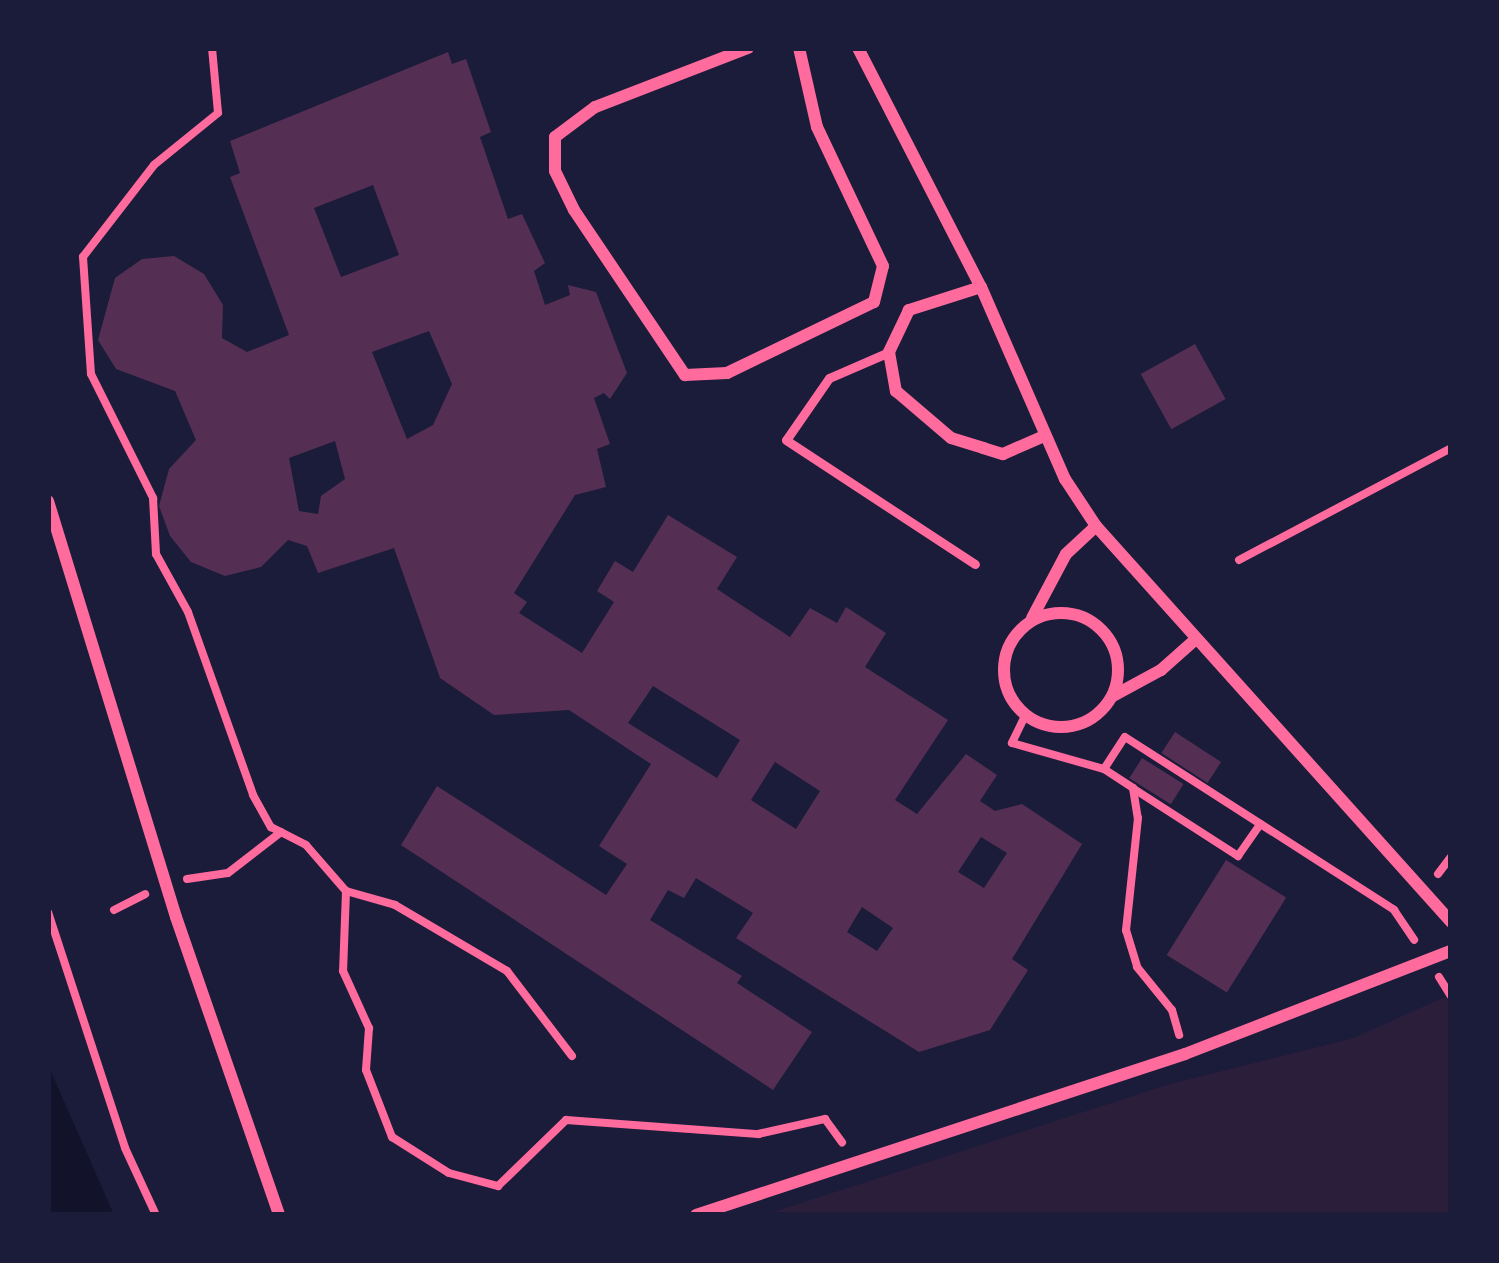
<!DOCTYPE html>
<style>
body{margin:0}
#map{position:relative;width:1499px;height:1263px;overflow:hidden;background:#1b1b3a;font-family:"IBM Plex Sans",sans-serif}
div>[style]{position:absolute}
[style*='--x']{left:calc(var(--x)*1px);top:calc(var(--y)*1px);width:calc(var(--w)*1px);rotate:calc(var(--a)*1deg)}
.green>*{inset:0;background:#2a1e3b}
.water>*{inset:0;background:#12122b}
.building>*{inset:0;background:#542f53;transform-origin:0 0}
.path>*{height:8px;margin:-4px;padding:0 4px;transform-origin:4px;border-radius:4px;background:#ff6b9d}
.service>*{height:9px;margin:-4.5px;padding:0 4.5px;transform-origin:4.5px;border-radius:4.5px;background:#ff6b9d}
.minor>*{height:12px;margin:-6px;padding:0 6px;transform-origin:6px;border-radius:6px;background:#ff6b9d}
.minor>.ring{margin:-6px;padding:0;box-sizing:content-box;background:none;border:12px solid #ff6b9d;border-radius:50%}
span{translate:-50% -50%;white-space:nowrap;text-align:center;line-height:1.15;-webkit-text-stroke:9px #1b1b3a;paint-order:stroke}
.frame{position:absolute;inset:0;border:51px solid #1b1b3a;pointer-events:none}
</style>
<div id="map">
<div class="green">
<div style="clip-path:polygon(1451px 994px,1451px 1215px,764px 1215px,1170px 1084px,1354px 1038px)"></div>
</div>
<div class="water">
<div style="clip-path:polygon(48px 1065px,114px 1215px,48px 1215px)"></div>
</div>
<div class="building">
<div style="clip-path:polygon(evenodd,448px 52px,452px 64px,466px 59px,491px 132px,480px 137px,508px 219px,522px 214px,545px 263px,534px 271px,545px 305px,570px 295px,568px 285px,596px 292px,627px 373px,610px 399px,604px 393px,594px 398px,610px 444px,597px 449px,606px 487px,575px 495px,514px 593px,527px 602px,519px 613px,582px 653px,614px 602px,597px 591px,615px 561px,633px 572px,668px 515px,737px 557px,717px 589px,790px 637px,810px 608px,837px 623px,846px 607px,886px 633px,865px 667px,948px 720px,895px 800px,917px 814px,966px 754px,997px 775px,980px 801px,995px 811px,1022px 804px,1082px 844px,1012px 959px,1028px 970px,990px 1030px,919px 1052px,736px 938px,753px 913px,696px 878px,684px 898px,668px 890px,650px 920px,742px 976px,737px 983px,812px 1032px,773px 1090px,401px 845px,437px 786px,606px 895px,627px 864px,599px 846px,651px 764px,569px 710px,494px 715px,440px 678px,394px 548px,318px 573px,307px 546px,288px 540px,261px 567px,225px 576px,191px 562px,170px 536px,159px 506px,169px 469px,196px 440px,175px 391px,116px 369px,98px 340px,115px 278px,142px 259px,174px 256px,204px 274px,223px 305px,222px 338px,247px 352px,289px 335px,230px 177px,240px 173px,230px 141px,448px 52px,373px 185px,399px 255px,341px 277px,314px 208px,373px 185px,448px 52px,429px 331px,452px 384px,433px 425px,407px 439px,372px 352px,429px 331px,448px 52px,335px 441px,345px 479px,321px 496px,318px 514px,299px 511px,289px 458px,335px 441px,448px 52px,653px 686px,740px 740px,717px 778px,628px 723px,653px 686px,448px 52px,775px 762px,820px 791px,796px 829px,751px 800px,775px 762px,448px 52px,981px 837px,1007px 853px,984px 888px,958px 872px,981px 837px,448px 52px,862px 907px,893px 928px,877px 951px,847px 932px,862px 907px)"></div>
<div style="left:1195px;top:344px;width:63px;height:62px;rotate:61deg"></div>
<div style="left:1175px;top:732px;width:55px;height:25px;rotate:33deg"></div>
<div style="left:1142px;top:758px;width:49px;height:24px;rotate:32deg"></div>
<div style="left:1226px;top:860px;width:71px;height:112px;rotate:32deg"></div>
</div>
<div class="path">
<div style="--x:212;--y:48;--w:65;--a:84.7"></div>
<div style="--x:218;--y:113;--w:82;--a:140.9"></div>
<div style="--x:154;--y:165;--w:116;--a:127.7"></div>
<div style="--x:83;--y:257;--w:117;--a:86.1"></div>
<div style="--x:91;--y:374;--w:139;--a:63.4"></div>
<div style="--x:153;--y:498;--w:56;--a:86.9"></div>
<div style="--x:156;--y:554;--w:66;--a:61.1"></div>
<div style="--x:188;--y:612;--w:194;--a:70.4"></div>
<div style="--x:253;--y:795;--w:37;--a:61"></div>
<div style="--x:271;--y:827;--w:39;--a:27"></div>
<div style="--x:306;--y:845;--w:61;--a:49"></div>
<div style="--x:346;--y:891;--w:80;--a:92.1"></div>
<div style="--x:343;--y:971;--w:63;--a:65.5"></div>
<div style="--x:369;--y:1028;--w:42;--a:94.1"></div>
<div style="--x:366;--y:1070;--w:72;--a:68.8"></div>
<div style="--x:392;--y:1137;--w:67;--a:32.3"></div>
<div style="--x:449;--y:1173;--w:51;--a:14.9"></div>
<div style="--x:498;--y:1186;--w:95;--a:-44.1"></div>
<div style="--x:566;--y:1120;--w:193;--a:4.2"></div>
<div style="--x:758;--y:1134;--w:69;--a:-12.6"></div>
<div style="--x:825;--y:1119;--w:29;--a:54"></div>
<div style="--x:1239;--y:560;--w:240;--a:-27.8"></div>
<div style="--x:1025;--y:716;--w:30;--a:116"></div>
<div style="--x:1012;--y:743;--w:96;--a:15.8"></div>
<div style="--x:1104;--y:769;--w:35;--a:33"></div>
<div style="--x:1133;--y:788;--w:30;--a:81"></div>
<div style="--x:1138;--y:818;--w:113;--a:96.1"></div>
<div style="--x:1126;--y:930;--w:39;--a:73"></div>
<div style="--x:1137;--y:967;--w:55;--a:50.9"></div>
<div style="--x:1172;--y:1010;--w:26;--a:74"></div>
<div style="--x:1104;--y:769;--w:38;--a:-57"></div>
<div style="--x:1125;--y:737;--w:320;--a:32.7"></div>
<div style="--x:1394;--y:910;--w:36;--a:56"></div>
<div style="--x:1134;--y:789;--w:124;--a:32.8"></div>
<div style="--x:1238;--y:856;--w:39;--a:-55"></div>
<div style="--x:1438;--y:874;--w:21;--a:-53"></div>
<div style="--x:187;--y:879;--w:41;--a:-8.3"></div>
<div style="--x:228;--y:873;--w:67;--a:-37.7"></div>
<div style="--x:346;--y:891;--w:51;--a:15.9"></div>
<div style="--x:395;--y:905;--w:130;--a:30.5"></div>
<div style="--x:507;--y:971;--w:107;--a:52.6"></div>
<div style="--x:114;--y:910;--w:35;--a:-27"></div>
<div style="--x:48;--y:912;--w:248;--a:71.9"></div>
<div style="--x:125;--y:1148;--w:74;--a:65.2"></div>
<div style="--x:1439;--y:977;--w:22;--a:58"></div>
</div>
<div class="service">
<div style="--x:889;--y:352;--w:65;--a:156.6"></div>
<div style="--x:829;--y:378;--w:75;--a:124.7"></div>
<div style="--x:786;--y:440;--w:226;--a:33.3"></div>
</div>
<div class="minor">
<div style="--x:748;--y:48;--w:164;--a:158.9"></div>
<div style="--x:595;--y:107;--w:50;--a:143.1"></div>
<div style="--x:555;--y:137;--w:34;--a:90"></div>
<div style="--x:555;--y:171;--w:43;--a:64"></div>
<div style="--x:574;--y:210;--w:199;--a:56.1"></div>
<div style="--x:685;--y:375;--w:42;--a:-2.7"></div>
<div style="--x:727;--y:373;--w:163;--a:-25.8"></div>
<div style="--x:874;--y:302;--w:37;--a:-76"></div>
<div style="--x:883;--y:266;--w:154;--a:-115.4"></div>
<div style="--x:817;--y:127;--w:81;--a:-102.8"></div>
<div style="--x:858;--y:48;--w:269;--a:62.8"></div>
<div style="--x:981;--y:287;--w:210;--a:66.4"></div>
<div style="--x:1065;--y:479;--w:56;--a:56.6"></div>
<div style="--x:1096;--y:526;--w:532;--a:48.12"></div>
<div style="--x:981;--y:287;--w:76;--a:162.3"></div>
<div style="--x:909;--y:310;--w:47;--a:115.5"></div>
<div style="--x:889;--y:352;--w:40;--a:80"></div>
<div style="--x:896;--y:391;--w:72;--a:40.5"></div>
<div style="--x:951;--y:438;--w:34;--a:17"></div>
<div style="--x:983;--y:448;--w:21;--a:17"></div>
<div style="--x:1003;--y:454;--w:45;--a:-23.7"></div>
<div style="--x:48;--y:501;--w:435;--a:72.9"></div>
<div style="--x:176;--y:917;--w:315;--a:70.9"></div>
<div class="ring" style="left:1004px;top:613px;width:102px;height:102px"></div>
<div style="--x:1032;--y:618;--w:72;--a:-62"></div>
<div style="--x:1066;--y:554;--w:41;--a:-43"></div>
<div style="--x:1113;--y:696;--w:55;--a:-28.4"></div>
<div style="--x:1161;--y:670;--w:47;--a:-41.5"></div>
<div style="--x:696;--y:1215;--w:515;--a:-18.22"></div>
<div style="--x:1185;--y:1054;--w:285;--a:-21.2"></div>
</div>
<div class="frame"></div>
</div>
